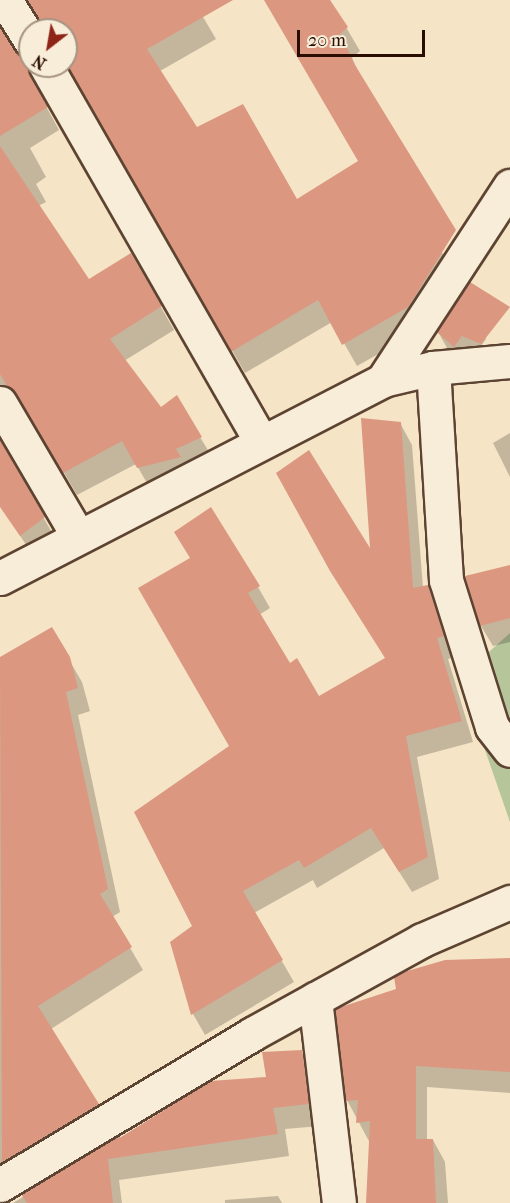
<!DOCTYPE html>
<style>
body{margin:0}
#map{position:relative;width:510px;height:1203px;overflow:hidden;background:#f5e4c5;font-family:"IM FELL French Canon",serif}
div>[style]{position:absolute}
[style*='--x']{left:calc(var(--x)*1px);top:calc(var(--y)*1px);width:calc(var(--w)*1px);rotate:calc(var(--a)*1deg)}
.green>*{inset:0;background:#b6c59a}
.shadow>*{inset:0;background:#0003}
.building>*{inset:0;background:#dc9780}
.roads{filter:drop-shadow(2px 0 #5d4331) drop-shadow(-2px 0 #5d4331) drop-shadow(0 2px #5d4331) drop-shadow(0 -2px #5d4331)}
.minor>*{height:33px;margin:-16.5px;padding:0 16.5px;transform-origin:16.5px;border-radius:16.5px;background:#f8edd9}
span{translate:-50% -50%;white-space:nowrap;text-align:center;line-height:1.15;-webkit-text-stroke:4.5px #f8edd9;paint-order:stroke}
.north{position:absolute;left:18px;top:18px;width:60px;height:60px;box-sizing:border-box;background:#f8edd9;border:2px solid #a69382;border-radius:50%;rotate:211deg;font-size:16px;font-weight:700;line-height:24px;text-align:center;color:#2a0d00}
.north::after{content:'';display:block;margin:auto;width:21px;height:27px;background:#8f2418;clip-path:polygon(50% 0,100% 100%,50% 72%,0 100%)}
.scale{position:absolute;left:297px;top:30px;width:128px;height:27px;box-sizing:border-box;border:3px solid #2a0d00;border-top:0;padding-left:8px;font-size:18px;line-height:21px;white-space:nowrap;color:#2a0d00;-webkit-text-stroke:4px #f8edd9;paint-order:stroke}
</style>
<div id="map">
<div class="green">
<div style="clip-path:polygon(510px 633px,510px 822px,460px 678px)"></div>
</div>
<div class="shadow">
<div style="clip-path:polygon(0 0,193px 0,216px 39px,160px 71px,197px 129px,297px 201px,360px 162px,266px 0,330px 0,360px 51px,352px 58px,453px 276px,421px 330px,357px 366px,332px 322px,245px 373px,77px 79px,59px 66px,66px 66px,66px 30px,46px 30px,28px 6px,0 15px,1px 32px,13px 51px,28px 60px,41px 83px,42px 99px,59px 130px,30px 148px,46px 177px,36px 184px,46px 202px,38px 206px,88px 281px,131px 255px,174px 330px,124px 361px,161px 409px,176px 398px,214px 460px,151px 490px,136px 464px,77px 495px,31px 416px,14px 406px,0 415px)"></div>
<div style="clip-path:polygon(473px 316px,486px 339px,466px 367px,450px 353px,438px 332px)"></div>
<div style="clip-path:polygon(400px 423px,412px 445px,423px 588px,427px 586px,439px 608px,455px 657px,448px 659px,473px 742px,417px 757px,439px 879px,412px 892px,384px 848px,317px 888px,313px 880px,254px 913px,294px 982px,205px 1035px,193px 1014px,172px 942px,194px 926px,231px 746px,140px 589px,258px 587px,270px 608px,259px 615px,289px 665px,319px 698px,386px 659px,372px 554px)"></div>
<div style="clip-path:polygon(510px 433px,510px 477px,493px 443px)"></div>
<div style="clip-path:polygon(0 443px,57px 541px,34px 557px,0 505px)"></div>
<div style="clip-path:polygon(510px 567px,510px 642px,493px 646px,481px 626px)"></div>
<div style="clip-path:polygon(51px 629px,82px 682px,90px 711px,78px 715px,120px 912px,112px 917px,143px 970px,51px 1029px,111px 1127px,0 1167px,0 659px)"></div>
<div style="clip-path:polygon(510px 959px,510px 1093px,427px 1087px,427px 1140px,433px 1140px,445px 1162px,448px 1203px,370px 1203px,371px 1145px,347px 1100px)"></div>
<div style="clip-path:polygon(301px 1051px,314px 1073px,320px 1126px,285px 1129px,289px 1156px,119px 1180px,122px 1203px,13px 1203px,211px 1082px,268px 1079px)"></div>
<div style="clip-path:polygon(278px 1196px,282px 1203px,225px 1203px,225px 1200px)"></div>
</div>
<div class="building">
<div style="clip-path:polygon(27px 0,233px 0,147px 49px,197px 127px,243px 104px,297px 199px,358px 161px,264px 0,330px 0,348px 27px,340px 34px,355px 65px,456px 230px,408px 307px,342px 345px,318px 300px,231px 352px,66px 63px,66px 30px,46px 30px)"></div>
<div style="clip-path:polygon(0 27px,14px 50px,29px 58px,30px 75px,48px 107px,0 136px)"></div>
<div style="clip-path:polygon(0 146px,89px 279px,131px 253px,162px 306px,110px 339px,161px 407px,177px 395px,202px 437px,176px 449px,181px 457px,137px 468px,122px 441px,63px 473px,16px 394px,7px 386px,0 374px)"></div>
<div style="clip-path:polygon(470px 282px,510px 307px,481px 344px,462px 336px,454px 347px,437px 332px)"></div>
<div style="clip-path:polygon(361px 418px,401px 422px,413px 588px,428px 585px,444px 636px,437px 638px,462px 721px,406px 736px,428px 857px,399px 872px,371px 828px,304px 868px,299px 860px,243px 891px,283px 960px,191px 1015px,170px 942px,192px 926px,134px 812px,229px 746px,138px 588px,190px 558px,174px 532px,211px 507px,260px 586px,248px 593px,290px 663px,297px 658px,319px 696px,385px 658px,330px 571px,276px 473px,309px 450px,370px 548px)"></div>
<div style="clip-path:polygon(0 440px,45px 517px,20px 536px,0 507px)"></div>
<div style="clip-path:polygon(510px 565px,510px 618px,480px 626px,465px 576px)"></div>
<div style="clip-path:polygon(52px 627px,70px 657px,78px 688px,66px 692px,108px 889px,100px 894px,132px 947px,38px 1006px,99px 1104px,2px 1162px,0 657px)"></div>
<div style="clip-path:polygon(510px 958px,510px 1072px,416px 1066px,416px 1139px,433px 1139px,436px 1203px,366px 1203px,370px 1121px,356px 1123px,358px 1100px,346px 1101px,335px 1009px,396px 989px,394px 977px,404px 972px,445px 960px)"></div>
<div style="clip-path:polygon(302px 1050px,309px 1104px,273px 1108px,278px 1134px,108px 1159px,113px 1203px,27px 1203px,21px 1194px,119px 1136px,120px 1138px,210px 1081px,266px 1077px,262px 1052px)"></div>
</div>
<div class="roads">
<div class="minor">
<div style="--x:5;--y:0;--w:47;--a:58"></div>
<div style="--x:46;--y:66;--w:431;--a:60.2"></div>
<div style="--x:433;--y:368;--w:212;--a:86.5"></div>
<div style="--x:446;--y:580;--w:154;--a:72.6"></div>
<div style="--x:492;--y:727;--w:29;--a:52"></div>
<div style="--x:383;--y:380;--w:232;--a:-56.8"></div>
<div style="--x:0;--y:403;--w:154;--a:59.6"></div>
<div style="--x:0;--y:578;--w:431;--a:-27.3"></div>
<div style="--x:383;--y:380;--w:51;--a:-13.5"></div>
<div style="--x:433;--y:368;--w:77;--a:-5.2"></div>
<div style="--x:315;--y:999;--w:205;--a:83.3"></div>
<div style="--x:0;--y:1185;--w:294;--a:-30.9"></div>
<div style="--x:252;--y:1034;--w:194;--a:-28.9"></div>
<div style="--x:422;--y:940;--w:96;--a:-23.4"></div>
</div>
</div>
<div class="north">N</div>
<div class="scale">20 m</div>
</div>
